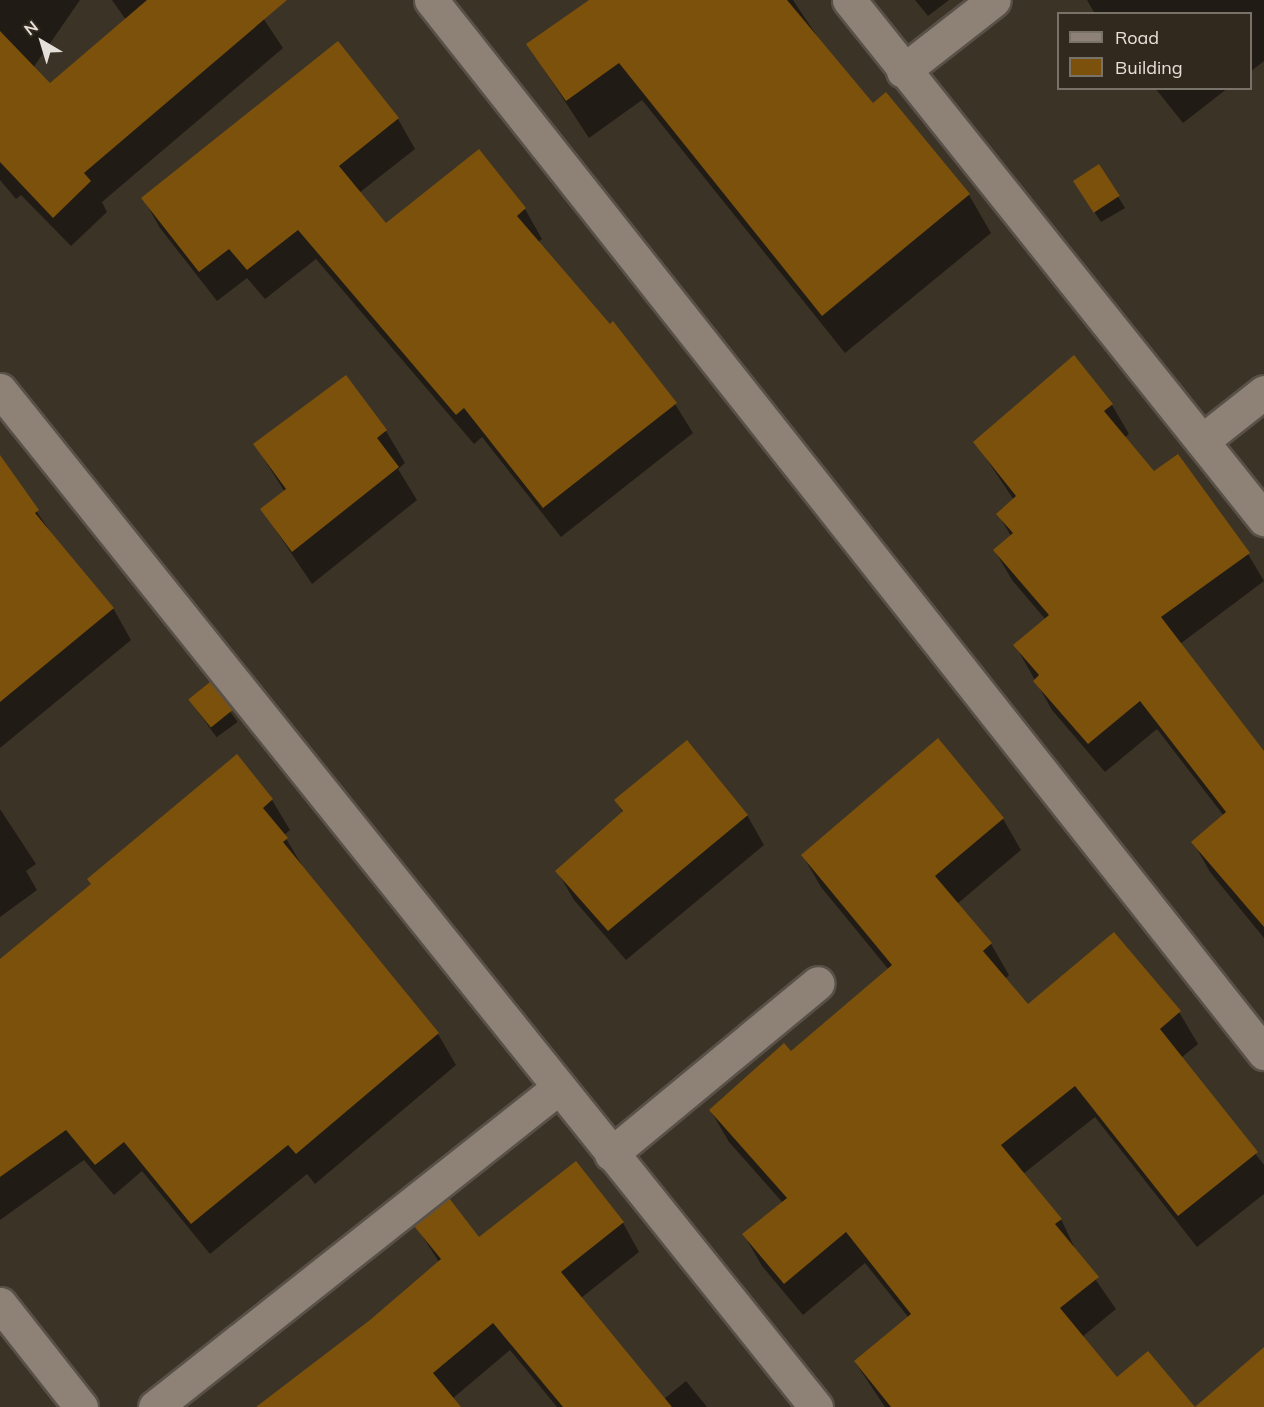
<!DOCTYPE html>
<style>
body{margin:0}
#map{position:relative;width:1264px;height:1407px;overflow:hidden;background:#3c3327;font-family:Mulish,sans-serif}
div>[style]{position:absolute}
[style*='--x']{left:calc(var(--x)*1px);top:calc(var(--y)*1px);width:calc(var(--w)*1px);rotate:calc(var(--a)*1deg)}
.shadow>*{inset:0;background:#0007;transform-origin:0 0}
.building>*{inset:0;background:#7b510b;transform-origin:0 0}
.roads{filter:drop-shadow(2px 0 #595148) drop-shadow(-2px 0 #595148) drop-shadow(0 2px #595148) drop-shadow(0 -2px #595148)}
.minor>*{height:33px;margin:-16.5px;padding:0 16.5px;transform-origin:16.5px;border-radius:16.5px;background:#8d8275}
span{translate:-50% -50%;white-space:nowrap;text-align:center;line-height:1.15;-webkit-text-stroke:4.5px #31291e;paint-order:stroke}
.legend{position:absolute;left:1057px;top:12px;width:195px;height:78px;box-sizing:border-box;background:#31291e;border:2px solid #797269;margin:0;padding:8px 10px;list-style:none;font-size:18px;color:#e5e0d9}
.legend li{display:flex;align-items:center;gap:12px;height:30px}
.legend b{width:30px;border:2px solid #797269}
.north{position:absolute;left:12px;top:12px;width:60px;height:60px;-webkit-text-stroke:4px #31291e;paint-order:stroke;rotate:322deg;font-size:16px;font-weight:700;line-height:24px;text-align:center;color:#e5e0d9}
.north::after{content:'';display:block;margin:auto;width:21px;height:27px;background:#e5e0d9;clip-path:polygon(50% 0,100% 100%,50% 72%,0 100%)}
</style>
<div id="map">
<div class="shadow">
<div style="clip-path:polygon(0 0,80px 0,33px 68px,50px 86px,126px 20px,112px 0,251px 0,283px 48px,102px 202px,107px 212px,71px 246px,21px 195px,16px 199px,0 180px)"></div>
<div style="clip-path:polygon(590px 0,793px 0,823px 45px,873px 105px,886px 94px,969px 195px,991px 233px,845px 353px,642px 100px,589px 138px,528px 45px)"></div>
<div style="clip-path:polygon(915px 0,949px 0,928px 16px)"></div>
<div style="clip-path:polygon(1087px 0,1264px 0,1264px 61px,1250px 72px,1250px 14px,1095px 14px)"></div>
<div style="clip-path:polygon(338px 43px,398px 119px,415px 149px,359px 193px,386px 225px,479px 151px,525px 209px,542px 239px,538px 242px,675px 404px,693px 433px,561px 537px,482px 437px,474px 444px,316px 259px,265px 299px,247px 278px,217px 301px,160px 228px,143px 198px)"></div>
<div style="clip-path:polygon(1155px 88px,1228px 88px,1183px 123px)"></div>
<div style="clip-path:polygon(1099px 166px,1125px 208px,1101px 222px,1081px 191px)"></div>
<div style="clip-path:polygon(1074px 358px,1112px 405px,1129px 434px,1124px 438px,1153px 473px,1248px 554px,1264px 581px,1180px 644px,1264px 753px,1264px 938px,1210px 872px,1193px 842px,1224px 816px,1157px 729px,1105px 772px,1052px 710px,1015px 645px,1046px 620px,1012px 580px,995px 551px,1011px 536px,998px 514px,1014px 500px,975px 442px)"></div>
<div style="clip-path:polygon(386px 431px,405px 463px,398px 469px,417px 500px,312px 584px,262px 510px,285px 492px,255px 445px)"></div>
<div style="clip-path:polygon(0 458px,54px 537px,113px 608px,131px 640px,0 748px)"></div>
<div style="left:210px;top:684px;width:47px;height:26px;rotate:54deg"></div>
<div style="clip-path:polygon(272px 800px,290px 830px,284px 835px,304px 869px,438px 1034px,456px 1065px,315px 1184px,307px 1174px,210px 1254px,142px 1171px,114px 1195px,84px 1160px,0 1220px,0 961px)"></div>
<div style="clip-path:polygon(616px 801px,747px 815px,764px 845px,626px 960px,574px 900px,557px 871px,623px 813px)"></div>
<div style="clip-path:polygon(0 809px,36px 864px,26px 871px,37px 890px,0 917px)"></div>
<div style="clip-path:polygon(1003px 819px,1021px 850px,957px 904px,991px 944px,1009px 975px,1005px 979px,1028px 1006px,1179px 1012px,1198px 1044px,1181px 1058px,1264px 1165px,1264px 1194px,1197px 1247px,1095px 1117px,1023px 1174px,1061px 1219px,1077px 1253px,1116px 1309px,1082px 1337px,1117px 1379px,1193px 1407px,885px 1407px,855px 1362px,909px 1318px,865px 1263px,803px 1315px,762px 1266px,744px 1235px,783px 1203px,729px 1142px,711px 1111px,791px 1053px,889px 970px,821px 887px,803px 856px)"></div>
<div style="clip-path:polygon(576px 1163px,623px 1223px,639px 1252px,581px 1298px,664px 1399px,686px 1381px,707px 1407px,557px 1407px,510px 1350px,452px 1399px,459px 1407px,260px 1407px,371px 1321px,439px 1262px,416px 1226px,478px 1239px)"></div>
</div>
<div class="building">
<div style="clip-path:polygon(147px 0,287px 0,84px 173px,91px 181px,53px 218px,0 162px,0 31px,50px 83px)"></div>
<div style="clip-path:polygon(589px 0,787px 0,873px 103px,886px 92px,970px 194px,822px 316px,619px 63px,566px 101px,526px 44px)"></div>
<div style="clip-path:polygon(338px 41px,399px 118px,339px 166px,386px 223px,479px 149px,526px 208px,517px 216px,610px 324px,613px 321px,677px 403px,543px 508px,464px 408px,456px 415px,298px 230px,247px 270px,229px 249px,199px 272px,141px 198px)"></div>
<div style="left:1099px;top:164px;width:38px;height:31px;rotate:57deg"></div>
<div style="clip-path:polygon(1074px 355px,1113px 404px,1104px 411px,1154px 471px,1178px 454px,1250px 553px,1161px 617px,1264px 751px,1264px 927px,1191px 842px,1226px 812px,1140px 701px,1088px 744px,1033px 681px,1039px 675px,1013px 645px,1049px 615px,993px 550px,1013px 533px,996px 514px,1016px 496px,973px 442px)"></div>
<div style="clip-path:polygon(346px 375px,387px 430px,377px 438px,399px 467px,292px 552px,260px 509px,286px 489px,253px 444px)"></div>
<div style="clip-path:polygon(0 455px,39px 510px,35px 513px,114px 608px,0 702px)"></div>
<div style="left:210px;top:682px;width:36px;height:28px;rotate:51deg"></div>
<div style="clip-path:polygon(938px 738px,1004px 818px,935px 876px,992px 943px,983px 951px,1028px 1004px,1114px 932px,1181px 1011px,1160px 1029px,1258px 1152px,1178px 1216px,1075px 1086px,1001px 1145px,1062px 1219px,1055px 1224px,1099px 1277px,1060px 1308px,1117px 1377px,1148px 1351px,1195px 1407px,891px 1407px,854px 1361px,911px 1314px,846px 1232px,784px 1284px,742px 1234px,787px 1198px,709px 1110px,784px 1043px,791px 1051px,892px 965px,801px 855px)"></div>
<div style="clip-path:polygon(687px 740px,748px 815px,608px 931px,555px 871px,623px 811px,614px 800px)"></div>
<div style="clip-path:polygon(237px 754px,273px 799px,263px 808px,288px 838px,283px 842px,439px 1033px,296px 1154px,288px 1145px,191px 1224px,124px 1142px,95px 1165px,66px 1130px,0 1177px,0 959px,91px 884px,87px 879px)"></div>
<div style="clip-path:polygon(576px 1161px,624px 1222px,561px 1272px,672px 1407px,563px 1407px,493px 1323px,433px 1373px,461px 1407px,256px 1407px,370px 1320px,441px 1259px,414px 1226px,449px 1198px,479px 1237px)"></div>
<div style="clip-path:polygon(1264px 1347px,1264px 1407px,1195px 1407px)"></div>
</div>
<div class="roads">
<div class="minor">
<div style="--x:431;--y:0;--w:1343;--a:51.65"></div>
<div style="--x:849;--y:0;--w:665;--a:51.35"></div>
<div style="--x:903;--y:71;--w:115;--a:-38"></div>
<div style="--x:0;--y:390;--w:1304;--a:51.26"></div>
<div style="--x:1202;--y:441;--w:79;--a:-38.3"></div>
<div style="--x:611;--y:1154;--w:268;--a:-39.6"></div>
<div style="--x:0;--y:1304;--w:131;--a:51.8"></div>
<div style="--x:155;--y:1407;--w:514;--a:-38.36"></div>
</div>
</div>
<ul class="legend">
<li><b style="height:8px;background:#8d8275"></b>Road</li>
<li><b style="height:16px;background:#7b510b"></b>Building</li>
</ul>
<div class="north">N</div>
</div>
